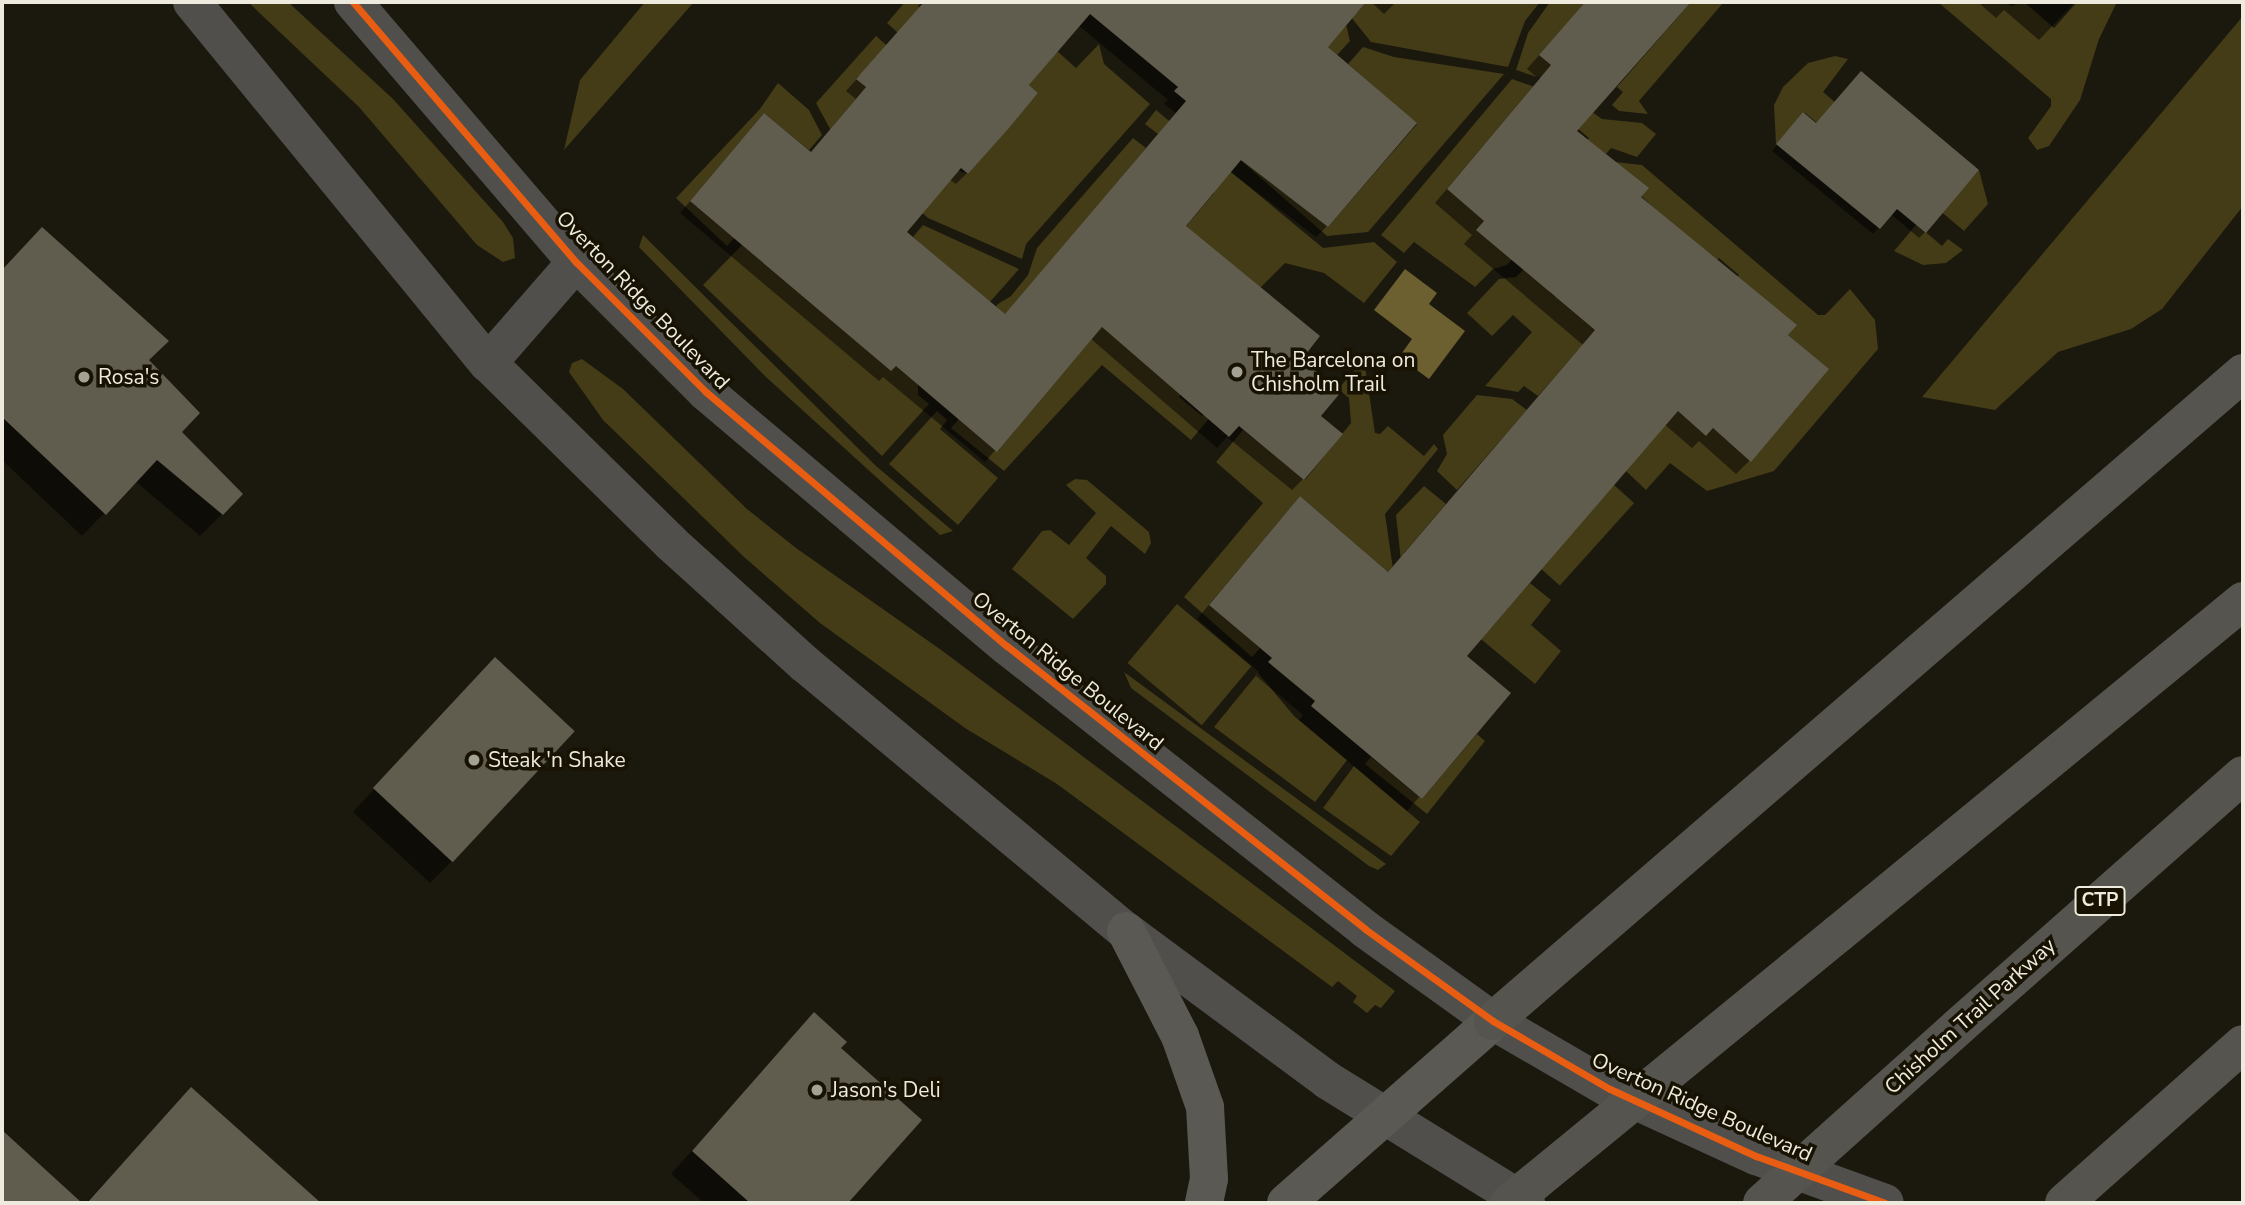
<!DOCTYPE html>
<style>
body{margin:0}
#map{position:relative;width:2245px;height:1205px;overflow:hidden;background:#1b180e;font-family:"Nunito Sans",sans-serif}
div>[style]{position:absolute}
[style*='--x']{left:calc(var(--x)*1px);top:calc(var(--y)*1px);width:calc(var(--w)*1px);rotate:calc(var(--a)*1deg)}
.green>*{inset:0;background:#443b17;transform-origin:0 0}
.water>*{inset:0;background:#6c5f30}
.shadow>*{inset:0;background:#0007}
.building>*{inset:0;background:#615d4e;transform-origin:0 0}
.minor>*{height:38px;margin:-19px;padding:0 19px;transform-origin:19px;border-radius:19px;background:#504f4b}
.major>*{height:38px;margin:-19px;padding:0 19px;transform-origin:19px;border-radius:19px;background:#5a5953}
.highway>*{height:38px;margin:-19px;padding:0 19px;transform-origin:19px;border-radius:19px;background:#56544e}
.highway-bridge>*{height:38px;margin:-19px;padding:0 19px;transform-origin:19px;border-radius:19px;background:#56544e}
.cycleway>*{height:7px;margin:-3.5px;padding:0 3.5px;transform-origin:3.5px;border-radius:3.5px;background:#e95d12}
.dots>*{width:19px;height:19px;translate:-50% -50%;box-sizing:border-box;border:4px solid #171202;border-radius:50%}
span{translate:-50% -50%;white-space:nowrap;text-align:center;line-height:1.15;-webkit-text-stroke:7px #171202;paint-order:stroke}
.shield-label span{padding:2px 5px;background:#171202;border:2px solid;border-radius:5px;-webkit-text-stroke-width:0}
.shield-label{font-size:19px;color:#eeebde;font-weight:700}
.street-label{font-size:21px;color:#eeebde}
.poi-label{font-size:21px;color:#eeebde}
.left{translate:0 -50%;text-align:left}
.frame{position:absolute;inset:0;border:4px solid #eeebde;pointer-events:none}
</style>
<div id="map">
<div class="green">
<div style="clip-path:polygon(248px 2px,288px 2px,393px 99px,503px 222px,513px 238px,515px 258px,503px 262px,477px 245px,359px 107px)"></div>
<div style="clip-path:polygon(645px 2px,694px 2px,564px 150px,580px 80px)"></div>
<div style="clip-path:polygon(905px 2px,922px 2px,918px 6px,925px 12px,907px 41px,887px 23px)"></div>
<div style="clip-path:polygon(1289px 2px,1323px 2px,1345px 20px,1350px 41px,1337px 55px,1309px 30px,1314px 24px)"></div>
<div style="clip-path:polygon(1339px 2px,1358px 11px,1366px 2px,1540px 2px,1525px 21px,1508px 67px,1371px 42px)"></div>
<div style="clip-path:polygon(1550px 2px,1585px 2px,1540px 55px,1574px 83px,1570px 88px,1516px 70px,1528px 33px)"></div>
<div style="clip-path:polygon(1691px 2px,1723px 3px,1639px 101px,1648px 114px,1619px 111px,1612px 105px,1623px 92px,1617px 87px)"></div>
<div style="clip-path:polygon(1938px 2px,2006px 2px,2011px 6px,2024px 2px,2054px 28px,2077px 2px,2117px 2px,2099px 39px,2080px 100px,2049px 146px,2037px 150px,2028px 138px,2051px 106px,2051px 99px)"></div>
<div style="clip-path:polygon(2243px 16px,2243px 206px,2162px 309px,2131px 329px,2058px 352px,1995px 410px,1922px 397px)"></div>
<div style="clip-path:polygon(876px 36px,892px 50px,856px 78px,866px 87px,834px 125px,968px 174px,1038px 93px,1029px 85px,1057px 51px,1076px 68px,1099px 44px,1104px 64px,1150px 104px,1026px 244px,1022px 259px,928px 218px,835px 138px,816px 103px)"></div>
<div style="clip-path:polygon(1363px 47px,1394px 57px,1504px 74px,1368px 232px,1327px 236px,1214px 137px,1328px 227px,1417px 124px,1348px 64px)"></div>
<div style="clip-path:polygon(1835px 56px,1848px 59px,1823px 92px,1952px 201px,1979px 170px,1988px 204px,1964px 231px,1938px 209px,1921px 228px,1942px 246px,1948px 239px,1963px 250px,1946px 263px,1923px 265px,1894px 251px,1926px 213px,1804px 112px,1776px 144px,1774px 105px,1783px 87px,1808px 63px)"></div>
<div style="clip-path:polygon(1512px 79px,1578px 102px,1602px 119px,1642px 123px,1656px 134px,1637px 157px,1611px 148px,1606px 154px,1585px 143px,1589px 138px,1570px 122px,1447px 189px,1484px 221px,1477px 230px,1513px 258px,1507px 265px,1493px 269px,1475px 287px,1414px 242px,1404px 253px,1381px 235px)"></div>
<div style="clip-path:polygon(778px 83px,809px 110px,822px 135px,809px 150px,764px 113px,690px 201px,734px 238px,727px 246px,676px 198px,760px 109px)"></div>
<div style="clip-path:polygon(1156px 110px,1323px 248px,1374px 242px,1397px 262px,1364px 303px,1324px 273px,1285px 263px,1260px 288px,1179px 397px,1202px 416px,1226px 386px,1217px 409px,1191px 440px,1102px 365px,1004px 471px,951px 428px,959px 419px,998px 451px,1214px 193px,1176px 148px,1145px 124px)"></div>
<div style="clip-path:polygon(1133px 138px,1146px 148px,954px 375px,935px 376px,998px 304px,1011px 296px,1028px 275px,1037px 248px)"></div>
<div style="clip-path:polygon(1615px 162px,1642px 165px,1818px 315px,1825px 315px,1850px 289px,1875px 320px,1878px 349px,1774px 471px,1707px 491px,1670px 463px,1646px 490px,1626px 471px,1578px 350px,1538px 396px,1524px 386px,1518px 392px,1485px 386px,1532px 332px,1513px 315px,1492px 336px,1467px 313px,1499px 279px,1516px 277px,1525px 268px,1554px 285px,1549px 292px,1555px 297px,1564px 288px,1706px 436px,1713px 428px,1751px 461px,1828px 369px,1788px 335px,1796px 325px,1730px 286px,1739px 275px,1719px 258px,1710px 268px,1680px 230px,1641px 197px)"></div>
<div style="clip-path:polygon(923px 225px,1019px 269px,918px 383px,918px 395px,929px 404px,882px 456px,703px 285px,742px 245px,891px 371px,966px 282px,913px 237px)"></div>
<div style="clip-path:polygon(643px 235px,876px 466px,953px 531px,940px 535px,766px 377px,639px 247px)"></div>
<div style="clip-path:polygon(582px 359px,623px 389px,747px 509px,796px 548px,944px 652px,1395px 991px,1381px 1008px,1375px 1005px,1367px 1013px,1353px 1002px,1357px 996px,1338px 981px,1332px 987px,1057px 784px,965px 728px,820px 623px,744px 557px,603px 420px,569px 372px,572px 363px)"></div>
<div style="clip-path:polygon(1364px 360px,1375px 433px,1380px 434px,1388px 426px,1424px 456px,1434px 444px,1438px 449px,1385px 514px,1393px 569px,1455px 630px,1300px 496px,1209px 605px,1260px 648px,1252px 657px,1184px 597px,1263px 503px,1216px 462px,1243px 430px,1305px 480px,1351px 423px,1349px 398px,1338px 389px)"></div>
<div style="clip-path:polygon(1477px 395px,1512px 399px,1527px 410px,1457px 490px,1437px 471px,1447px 454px,1443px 435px)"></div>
<div style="clip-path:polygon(937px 411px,947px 420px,940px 429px,998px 478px,958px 525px,889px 464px)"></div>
<div style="clip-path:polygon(1075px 479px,1087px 480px,1149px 532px,1151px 543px,1145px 554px,1111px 526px,1086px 558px,1106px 576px,1106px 584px,1073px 619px,1012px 569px,1042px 531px,1050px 530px,1069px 545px,1096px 513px,1066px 485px)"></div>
<div style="left:1614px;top:485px;width:27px;height:111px;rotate:42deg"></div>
<div style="clip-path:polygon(1424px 486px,1446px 504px,1404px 553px,1491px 628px,1530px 583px,1551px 600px,1531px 625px,1561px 651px,1535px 684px,1463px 624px,1401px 561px,1396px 515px)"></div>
<div style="left:1177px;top:604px;width:97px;height:77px;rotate:40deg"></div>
<div style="clip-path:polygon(1124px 672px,1386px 864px,1378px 870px,1369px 866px,1131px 688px)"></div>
<div style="clip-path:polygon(1258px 673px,1294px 716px,1347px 760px,1315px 802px,1214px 727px)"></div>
<div style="clip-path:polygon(1477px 734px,1485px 741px,1427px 814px,1365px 764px,1371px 757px,1422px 799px)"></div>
<div style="clip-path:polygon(1354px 766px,1420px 822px,1391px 856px,1323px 808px)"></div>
</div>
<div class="water">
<div style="clip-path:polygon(1405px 269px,1437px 293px,1429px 304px,1465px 331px,1429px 379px,1399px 357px,1412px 339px,1374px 310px)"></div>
</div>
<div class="shadow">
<div style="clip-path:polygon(evenodd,926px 2px,934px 7px,938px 2px,1364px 2px,1325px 47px,1327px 226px,1316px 237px,1229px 171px,1184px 226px,1299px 359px,1319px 416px,1303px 479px,1292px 490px,1227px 437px,1217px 448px,1090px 338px,985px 462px,883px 377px,879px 381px,680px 213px,764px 115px,810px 154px,856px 99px,846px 91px,926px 2px,1078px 25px,1168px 100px,1164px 104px,1176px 113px,1004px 316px,904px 232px,949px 179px,956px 184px,967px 173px,1027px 85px,1078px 25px)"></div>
<div style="clip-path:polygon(1371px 2px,1396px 2px,1384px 14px)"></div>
<div style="clip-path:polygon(1585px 2px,1688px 2px,1575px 132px,1786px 335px,1750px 460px,1736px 474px,1699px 441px,1692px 448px,1664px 424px,1465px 656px,1509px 693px,1407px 811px,1299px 720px,1303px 715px,1256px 676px,1259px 672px,1197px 619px,1287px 512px,1387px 573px,1583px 345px,1464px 244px,1472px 235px,1435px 203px,1539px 79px,1527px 69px)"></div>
<div style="clip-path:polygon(1978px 2px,2075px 2px,2039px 40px,2004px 10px,1996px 18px)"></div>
<div style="clip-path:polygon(1798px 120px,1816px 125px,1925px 232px,1919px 238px,1891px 214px,1873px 234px,1772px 151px)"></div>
<div style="clip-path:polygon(21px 251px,147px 360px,222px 514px,200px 536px,135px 481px,82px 536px,2px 460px,2px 272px)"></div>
<div style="clip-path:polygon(473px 682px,452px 861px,430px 883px,353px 812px)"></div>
<div style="clip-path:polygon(814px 1014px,839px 1048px,919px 1120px,845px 1203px,704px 1203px,671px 1174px)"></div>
<div style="clip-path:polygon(191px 1089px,319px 1203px,86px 1203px)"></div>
<div style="clip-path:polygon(2px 1132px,79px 1203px,2px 1203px)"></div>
</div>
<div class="building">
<div style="clip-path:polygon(evenodd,924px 2px,1366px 2px,1328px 47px,1417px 123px,1328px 227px,1241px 160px,1186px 226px,1320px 336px,1302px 359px,1341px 392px,1321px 416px,1343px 434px,1304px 480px,1239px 426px,1229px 437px,1102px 327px,997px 452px,896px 366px,891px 371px,690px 201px,764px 113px,811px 152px,866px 87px,856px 79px,924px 2px,1090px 14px,1178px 87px,1174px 91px,1186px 101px,1005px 314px,907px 232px,961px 168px,968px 174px,1008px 129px,1038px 93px,1029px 85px,1090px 14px)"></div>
<div style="clip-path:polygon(1585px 2px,1691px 2px,1577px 131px,1649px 188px,1641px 197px,1797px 325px,1788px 335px,1829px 369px,1751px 462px,1713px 428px,1706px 436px,1678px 411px,1467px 656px,1511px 693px,1422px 799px,1311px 706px,1315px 701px,1268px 662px,1272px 658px,1209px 605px,1300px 496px,1388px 572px,1595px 330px,1476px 230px,1484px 221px,1447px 189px,1551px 65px,1539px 55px)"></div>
<div style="clip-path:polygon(1861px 71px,1979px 170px,1926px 233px,1897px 209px,1880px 229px,1776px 144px,1803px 112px,1816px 123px)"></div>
<div style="clip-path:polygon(42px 227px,169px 341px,149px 360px,200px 413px,182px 432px,243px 494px,223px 515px,157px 460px,106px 515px,2px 417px,2px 270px)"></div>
<div style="left:495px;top:657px;width:109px;height:179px;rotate:43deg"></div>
<div style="clip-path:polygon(814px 1012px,847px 1042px,841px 1048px,922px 1120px,848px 1203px,750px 1203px,692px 1151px)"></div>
<div style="clip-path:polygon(191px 1087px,321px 1203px,87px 1203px)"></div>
<div style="clip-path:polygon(2px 1130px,82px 1203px,2px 1203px)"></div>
</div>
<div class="minor">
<div style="--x:192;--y:2;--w:467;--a:50.7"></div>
<div style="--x:488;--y:363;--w:257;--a:44.5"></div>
<div style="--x:671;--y:543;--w:181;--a:42.1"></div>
<div style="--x:805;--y:664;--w:418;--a:39.8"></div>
<div style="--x:1126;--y:931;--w:250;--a:36.5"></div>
<div style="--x:1327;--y:1080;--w:234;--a:31.7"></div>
<div style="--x:353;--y:2;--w:343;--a:49.4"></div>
<div style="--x:576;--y:262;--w:184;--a:45"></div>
<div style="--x:706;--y:392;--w:394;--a:40.2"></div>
<div style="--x:1007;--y:646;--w:456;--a:38.3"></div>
<div style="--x:1365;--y:929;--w:158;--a:35.7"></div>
<div style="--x:1493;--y:1021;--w:135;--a:30.2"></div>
<div style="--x:1610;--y:1089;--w:161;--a:24.7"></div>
<div style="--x:1756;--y:1156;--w:137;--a:20"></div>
<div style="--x:488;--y:363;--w:134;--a:-48.9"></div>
</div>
<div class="major">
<div style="--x:1126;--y:931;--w:118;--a:62.8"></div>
<div style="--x:1180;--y:1036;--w:75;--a:70.6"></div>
<div style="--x:1205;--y:1107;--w:72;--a:86.8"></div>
<div style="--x:1209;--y:1179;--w:25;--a:102"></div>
<div style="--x:1286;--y:1203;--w:276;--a:-41.3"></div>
</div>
<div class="highway">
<div style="--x:1839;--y:933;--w:523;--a:-39.41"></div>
<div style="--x:1493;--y:1021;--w:991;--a:-40.83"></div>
<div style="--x:1958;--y:1027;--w:380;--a:-41.5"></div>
<div style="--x:2064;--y:1203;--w:239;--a:-41.6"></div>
</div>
<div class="highway-bridge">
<div style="--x:1509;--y:1203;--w:426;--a:-39.3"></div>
<div style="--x:1762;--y:1203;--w:263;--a:-41.9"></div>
</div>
<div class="cycleway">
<div style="--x:353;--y:2;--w:343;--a:49.4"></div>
<div style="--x:576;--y:262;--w:184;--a:45"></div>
<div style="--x:706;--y:392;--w:394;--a:40.2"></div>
<div style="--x:1007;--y:646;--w:456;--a:38.3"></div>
<div style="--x:1365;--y:929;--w:158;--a:35.7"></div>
<div style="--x:1493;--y:1021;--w:135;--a:30.2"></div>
<div style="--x:1610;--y:1089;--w:161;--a:24.7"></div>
<div style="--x:1756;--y:1156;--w:137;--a:20"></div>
</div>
<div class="dots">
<div style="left:1237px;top:372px;background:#a4a195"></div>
<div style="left:84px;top:377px;background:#a4a195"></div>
<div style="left:474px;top:760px;background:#a4a195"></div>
<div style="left:817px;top:1090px;background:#a4a195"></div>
</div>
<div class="shield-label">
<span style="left:2100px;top:901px">CTP</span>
</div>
<div class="street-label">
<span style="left:643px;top:300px;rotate:46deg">Overton Ridge Boulevard</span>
<span style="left:1068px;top:671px;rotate:39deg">Overton Ridge Boulevard</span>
<span style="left:1970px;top:1016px;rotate:-42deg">Chisholm Trail Parkway</span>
<span style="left:1702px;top:1107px;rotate:24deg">Overton Ridge Boulevard</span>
</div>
<div class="poi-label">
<span class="left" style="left:1251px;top:372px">The Barcelona on<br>Chisholm Trail</span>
<span class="left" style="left:98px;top:377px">Rosa's</span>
<span class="left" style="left:488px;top:760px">Steak 'n Shake</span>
<span class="left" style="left:831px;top:1090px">Jason's Deli</span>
</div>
<div class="frame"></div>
</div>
